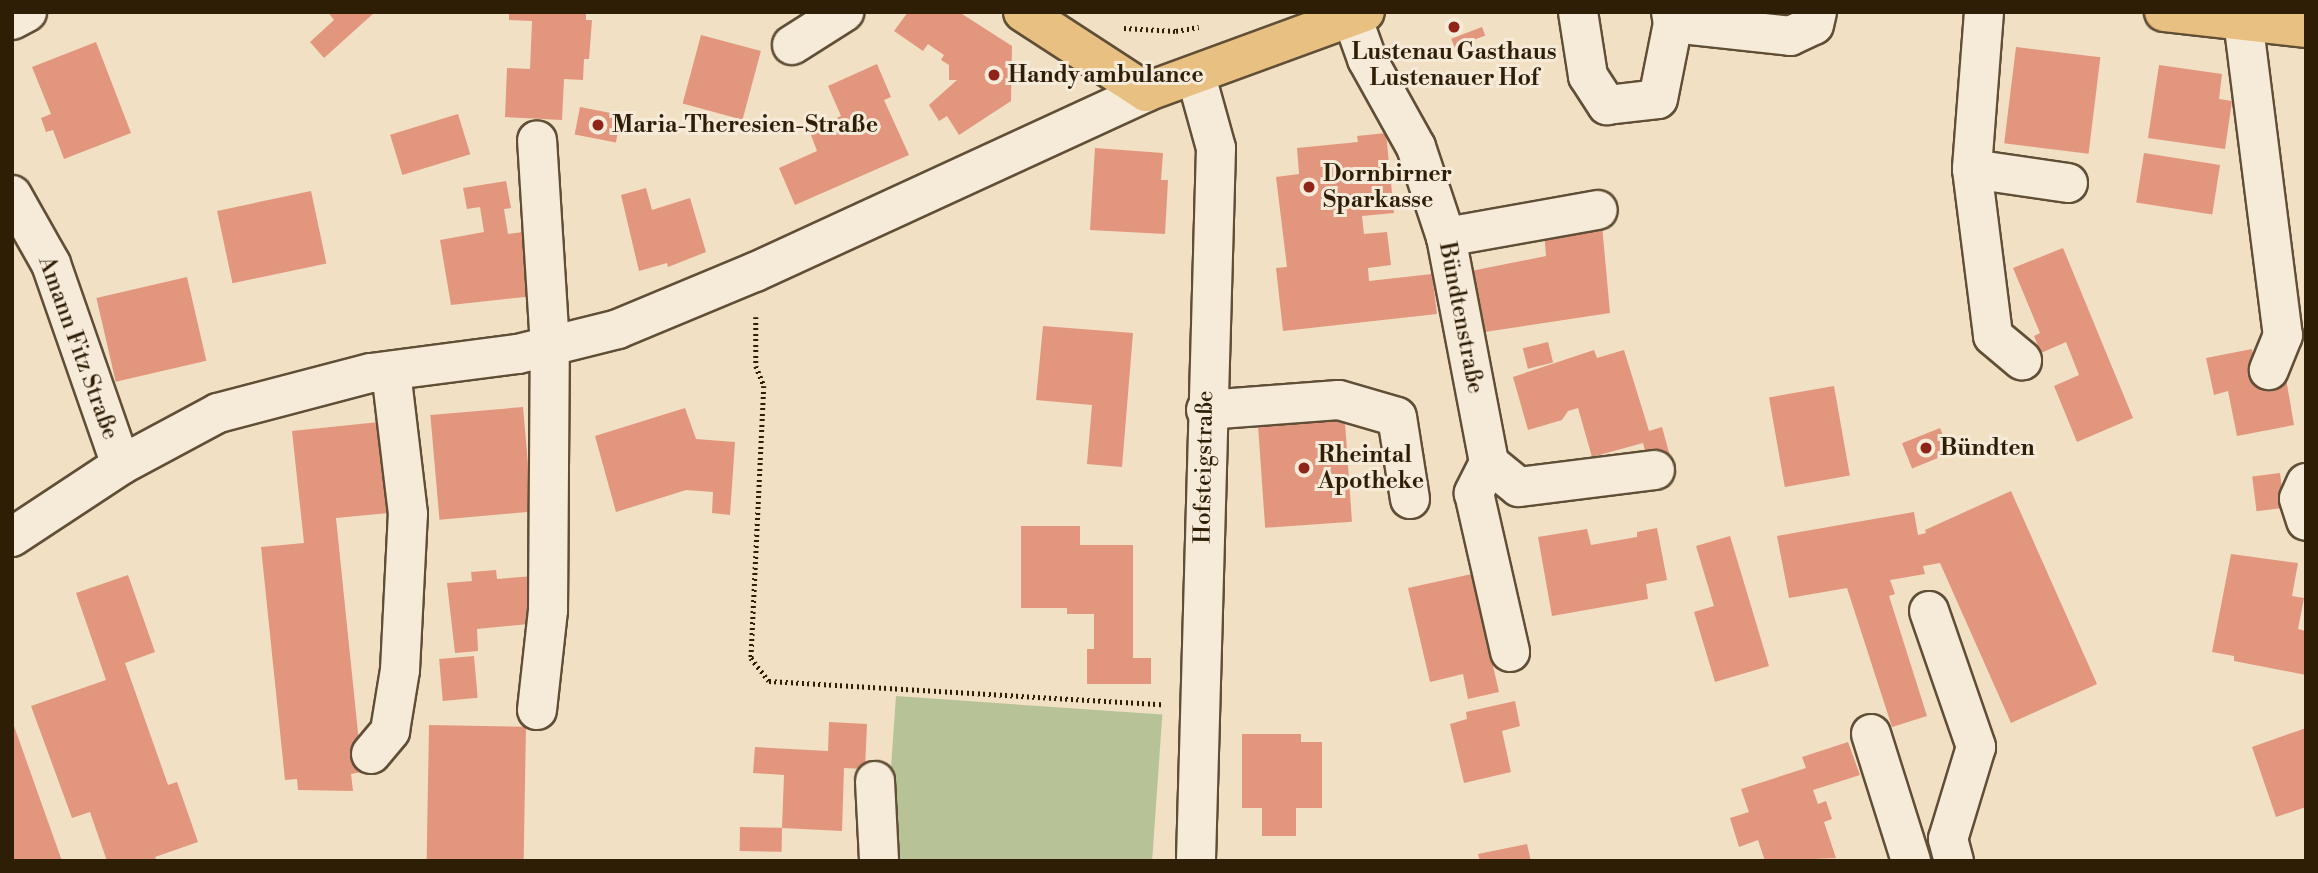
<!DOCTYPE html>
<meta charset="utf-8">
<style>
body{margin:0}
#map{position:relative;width:2318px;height:873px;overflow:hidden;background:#f1e0c4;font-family:"Libre Bodoni",serif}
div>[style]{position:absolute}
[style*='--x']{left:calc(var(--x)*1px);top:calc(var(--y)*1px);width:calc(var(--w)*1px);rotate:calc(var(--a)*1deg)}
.green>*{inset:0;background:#b7c397;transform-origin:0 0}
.building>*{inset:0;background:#e1967d;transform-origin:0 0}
.path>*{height:4.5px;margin-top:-2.25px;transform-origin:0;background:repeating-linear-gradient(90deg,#2f1e06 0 2px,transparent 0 5.5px)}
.roads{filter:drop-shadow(2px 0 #604e36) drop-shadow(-2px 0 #604e36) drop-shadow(0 2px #604e36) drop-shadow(0 -2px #604e36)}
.minor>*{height:38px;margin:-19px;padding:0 19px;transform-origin:19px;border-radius:19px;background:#f6ebd9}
.major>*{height:38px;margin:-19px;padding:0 19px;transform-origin:19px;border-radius:19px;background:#e8c082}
.dots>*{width:19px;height:19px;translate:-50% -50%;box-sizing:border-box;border:4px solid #f6ebd9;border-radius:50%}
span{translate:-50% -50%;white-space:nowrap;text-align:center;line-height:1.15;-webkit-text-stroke:6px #f6ebd9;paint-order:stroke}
.poi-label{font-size:23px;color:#2f1e06;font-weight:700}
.left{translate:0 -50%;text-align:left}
.street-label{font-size:23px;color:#2f1e06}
.frame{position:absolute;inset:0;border:14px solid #2f1e06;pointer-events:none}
</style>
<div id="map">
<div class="green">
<div style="left:896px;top:696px;width:267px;height:165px;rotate:4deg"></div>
</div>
<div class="building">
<div style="clip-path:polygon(328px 12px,375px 12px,324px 58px,310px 42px,334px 20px)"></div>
<div style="clip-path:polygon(509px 12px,586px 12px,586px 20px,592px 20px,589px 59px,584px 59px,583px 80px,564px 79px,562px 120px,505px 117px,507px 68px,530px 69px,532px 21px,509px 20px)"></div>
<div style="clip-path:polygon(908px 12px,959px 12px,1012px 46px,1011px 101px,959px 135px,947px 116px,939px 121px,929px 105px,957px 80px,949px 80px,949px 65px,941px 60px,944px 55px,928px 44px,923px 51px,894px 31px)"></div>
<div style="left:1482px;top:27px;width:9px;height:33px;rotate:69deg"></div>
<div style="left:701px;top:35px;width:62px;height:71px;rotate:15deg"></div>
<div style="clip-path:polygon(96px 42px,131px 133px,64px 159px,53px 130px,46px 132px,41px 118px,51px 114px,32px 67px)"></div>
<div style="left:2016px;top:47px;width:85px;height:97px;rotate:7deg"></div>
<div style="clip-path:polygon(877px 64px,891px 97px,884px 100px,909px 155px,795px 205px,779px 168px,817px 151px,809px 130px,841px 116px,828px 86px)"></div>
<div style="clip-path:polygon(2159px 65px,2222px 74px,2219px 99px,2232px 101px,2225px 149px,2148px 138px)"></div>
<div style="left:580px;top:107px;width:42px;height:28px;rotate:11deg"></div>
<div style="left:458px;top:114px;width:42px;height:71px;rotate:73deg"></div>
<div style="clip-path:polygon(1386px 133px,1394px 213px,1362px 216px,1364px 234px,1387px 232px,1391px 265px,1368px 268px,1369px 281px,1432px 274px,1437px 314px,1283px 331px,1276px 268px,1287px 267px,1276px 177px,1299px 174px,1297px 148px,1358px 142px,1357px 136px)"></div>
<div style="clip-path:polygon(1095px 148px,1163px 153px,1161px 180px,1168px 180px,1165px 234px,1090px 230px)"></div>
<div style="left:2144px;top:153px;width:77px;height:50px;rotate:9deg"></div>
<div style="clip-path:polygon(506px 181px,511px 208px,504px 209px,508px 234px,523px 232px,534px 296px,451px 305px,440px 240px,484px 232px,480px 207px,467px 209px,463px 188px)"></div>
<div style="clip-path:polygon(646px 188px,652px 210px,690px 198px,706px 252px,668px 267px,667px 263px,639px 271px,621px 195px)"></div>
<div style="left:311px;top:191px;width:74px;height:96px;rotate:78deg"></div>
<div style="clip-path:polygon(1602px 225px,1610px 313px,1478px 333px,1466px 272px,1546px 256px,1544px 230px)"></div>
<div style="clip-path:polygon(2063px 248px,2133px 418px,2077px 442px,2054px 386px,2079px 375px,2066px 342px,2041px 353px,2034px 336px,2040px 333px,2013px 268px)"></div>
<div style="left:187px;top:277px;width:86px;height:93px;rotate:77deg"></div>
<div style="clip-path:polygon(1043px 326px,1133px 333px,1122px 467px,1087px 464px,1092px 405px,1036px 400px)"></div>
<div style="left:1548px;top:342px;width:21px;height:26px;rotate:76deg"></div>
<div style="clip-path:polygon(2252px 349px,2256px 372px,2284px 367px,2294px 425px,2237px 436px,2228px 391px,2214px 395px,2206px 358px)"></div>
<div style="clip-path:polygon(1594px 350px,1597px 358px,1624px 350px,1649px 431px,1662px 427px,1670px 456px,1648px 463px,1643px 443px,1592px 457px,1578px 408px,1568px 411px,1562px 420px,1528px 430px,1513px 377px)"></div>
<div style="left:1834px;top:386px;width:91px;height:66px;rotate:80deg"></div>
<div style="left:523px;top:407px;width:105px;height:93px;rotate:85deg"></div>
<div style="clip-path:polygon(685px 408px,696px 439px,735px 442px,730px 515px,712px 513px,713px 492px,686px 490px,616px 512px,595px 436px)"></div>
<div style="left:1344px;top:408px;width:114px;height:87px;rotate:86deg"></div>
<div style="clip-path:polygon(389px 421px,399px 512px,336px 518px,362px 772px,351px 774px,353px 791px,298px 790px,297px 779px,285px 780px,261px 547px,304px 543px,292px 431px)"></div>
<div style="left:1940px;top:428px;width:27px;height:41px;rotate:68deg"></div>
<div style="left:2280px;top:473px;width:35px;height:28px;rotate:83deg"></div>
<div style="clip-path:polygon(2011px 491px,2097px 684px,2011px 723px,1940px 563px,1923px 566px,1925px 574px,1890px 580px,1895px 594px,1889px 596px,1927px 716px,1892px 727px,1847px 588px,1789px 598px,1777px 536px,1914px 512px,1918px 535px,1926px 533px,1925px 530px)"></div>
<div style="clip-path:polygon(1021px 526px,1080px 526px,1080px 545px,1133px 545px,1133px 658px,1151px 658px,1151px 684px,1087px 684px,1087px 649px,1094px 649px,1094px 614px,1067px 614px,1067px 608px,1021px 608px)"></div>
<div style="clip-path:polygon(1657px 528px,1667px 580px,1646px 584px,1648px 599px,1552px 616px,1538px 537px,1587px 529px,1591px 545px,1637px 537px,1637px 532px)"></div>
<div style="clip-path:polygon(1730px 536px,1769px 666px,1715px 682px,1694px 612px,1714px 606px,1696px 546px)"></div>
<div style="clip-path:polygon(2231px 554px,2298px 563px,2292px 596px,2304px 598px,2298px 629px,2306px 631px,2306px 675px,2234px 661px,2234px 656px,2212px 652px)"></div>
<div style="clip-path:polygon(496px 570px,497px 579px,534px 576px,539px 623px,477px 629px,478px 651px,455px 653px,447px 583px,472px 581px,471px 572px)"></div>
<div style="clip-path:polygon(1472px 574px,1499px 692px,1468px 699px,1463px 674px,1430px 682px,1408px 588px)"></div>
<div style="clip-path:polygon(128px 575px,155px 652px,125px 663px,168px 785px,177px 782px,198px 842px,155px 857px,157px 861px,107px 861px,90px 812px,72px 818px,31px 706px,106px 680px,76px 593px)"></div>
<div style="left:474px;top:656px;width:42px;height:35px;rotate:85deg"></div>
<div style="clip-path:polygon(1515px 701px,1520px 726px,1502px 731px,1511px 772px,1464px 783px,1450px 724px,1467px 719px,1466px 712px)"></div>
<div style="clip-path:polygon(829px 722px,867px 724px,865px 769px,844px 768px,842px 831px,782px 828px,784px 775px,753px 773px,755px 747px,828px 751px)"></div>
<div style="left:429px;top:725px;width:97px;height:136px;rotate:1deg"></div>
<div style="clip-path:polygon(12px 726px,14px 726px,62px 861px,12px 861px)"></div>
<div style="clip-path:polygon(2306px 728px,2306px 807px,2276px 817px,2252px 747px)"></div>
<div style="clip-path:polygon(1242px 734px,1301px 734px,1301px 742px,1322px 742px,1322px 808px,1296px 808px,1296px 836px,1262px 836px,1262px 808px,1242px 808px)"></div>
<div style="clip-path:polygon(1848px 742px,1860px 775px,1813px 790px,1818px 804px,1826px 801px,1832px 819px,1824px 822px,1836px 858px,1765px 861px,1758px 840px,1739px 847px,1730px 818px,1749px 812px,1741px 789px,1806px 768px,1802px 757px)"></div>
<div style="left:740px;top:827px;width:42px;height:24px;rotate:1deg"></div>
<div style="clip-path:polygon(1527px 844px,1531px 861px,1480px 861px,1478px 854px)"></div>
</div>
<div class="path">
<div style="--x:1124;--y:28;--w:52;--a:3.3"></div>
<div style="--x:1176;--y:31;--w:23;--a:-10"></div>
<div style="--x:756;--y:317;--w:49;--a:90"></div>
<div style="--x:756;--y:366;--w:22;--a:68"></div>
<div style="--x:764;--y:386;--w:272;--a:92.7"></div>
<div style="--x:751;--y:658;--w:29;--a:52"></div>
<div style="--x:769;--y:681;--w:393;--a:3.4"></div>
</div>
<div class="roads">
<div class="minor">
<div style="--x:1578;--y:12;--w:65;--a:81.1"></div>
<div style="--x:1588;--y:76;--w:35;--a:57"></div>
<div style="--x:1607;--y:105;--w:51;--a:-6.7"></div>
<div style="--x:1658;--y:99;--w:77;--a:-78.8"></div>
<div style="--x:1671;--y:12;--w:11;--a:80"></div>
<div style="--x:1673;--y:23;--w:118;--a:6.3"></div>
<div style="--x:1790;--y:36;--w:26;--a:-25"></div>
<div style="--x:1814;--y:25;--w:13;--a:-77"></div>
<div style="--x:1984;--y:12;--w:157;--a:94.4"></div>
<div style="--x:1972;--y:169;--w:168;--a:82.8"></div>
<div style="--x:1993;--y:336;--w:38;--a:40"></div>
<div style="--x:1352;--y:17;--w:45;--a:70.3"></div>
<div style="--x:1367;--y:59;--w:101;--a:60.9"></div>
<div style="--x:1416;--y:147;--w:95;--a:71.6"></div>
<div style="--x:1446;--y:237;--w:230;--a:79.2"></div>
<div style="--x:1489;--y:463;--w:38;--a:39"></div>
<div style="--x:1519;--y:487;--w:137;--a:-7.1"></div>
<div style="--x:12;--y:20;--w:17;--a:-28"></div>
<div style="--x:2243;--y:20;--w:318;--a:82.8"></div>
<div style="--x:2283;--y:335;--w:38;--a:112"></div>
<div style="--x:792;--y:45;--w:62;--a:-32.4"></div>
<div style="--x:1196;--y:76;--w:75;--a:74.5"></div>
<div style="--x:1216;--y:148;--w:713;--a:91.61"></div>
<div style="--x:1972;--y:169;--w:97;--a:8.3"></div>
<div style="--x:12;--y:195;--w:79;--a:60.5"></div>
<div style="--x:51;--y:264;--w:213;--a:70.8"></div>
<div style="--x:1446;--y:237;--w:154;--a:-10.1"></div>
<div style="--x:1206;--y:410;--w:133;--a:-4.3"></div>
<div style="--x:1339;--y:400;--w:60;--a:16.3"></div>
<div style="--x:1397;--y:417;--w:83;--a:81"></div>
<div style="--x:1489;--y:463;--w:34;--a:117"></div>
<div style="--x:1474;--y:493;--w:163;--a:77.2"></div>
<div style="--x:2306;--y:483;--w:17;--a:114"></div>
<div style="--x:2299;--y:499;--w:23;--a:72"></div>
<div style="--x:12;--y:537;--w:131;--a:-33.4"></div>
<div style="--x:121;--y:465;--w:110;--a:-28.2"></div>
<div style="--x:218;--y:413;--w:158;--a:-14.7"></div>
<div style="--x:371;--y:373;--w:148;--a:-7.4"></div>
<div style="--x:518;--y:354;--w:103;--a:-14"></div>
<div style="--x:618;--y:329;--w:148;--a:-22.6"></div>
<div style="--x:755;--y:272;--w:430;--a:-24.7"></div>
<div style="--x:1929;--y:611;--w:144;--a:70.9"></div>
<div style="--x:1976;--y:747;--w:96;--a:106.9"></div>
<div style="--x:1948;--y:839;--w:23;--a:75"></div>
<div style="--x:537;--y:710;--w:101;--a:-83.7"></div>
<div style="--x:548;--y:610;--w:264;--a:-89.6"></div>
<div style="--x:550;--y:346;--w:206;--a:-93.6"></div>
<div style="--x:1871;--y:734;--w:133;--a:72.5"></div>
<div style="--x:371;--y:754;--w:30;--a:-50"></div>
<div style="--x:390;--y:731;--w:62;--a:-80.7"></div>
<div style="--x:400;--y:670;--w:156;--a:-87.1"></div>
<div style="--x:408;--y:514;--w:144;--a:-96.8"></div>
<div style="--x:875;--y:781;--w:80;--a:87.1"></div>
</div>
<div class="major">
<div style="--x:1023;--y:12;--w:147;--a:33"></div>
<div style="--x:1146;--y:92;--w:233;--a:-20.1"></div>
<div style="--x:2164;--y:12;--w:143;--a:6.4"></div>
</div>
</div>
<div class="dots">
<div style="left:1454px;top:27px;background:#8f2418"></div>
<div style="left:994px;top:75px;background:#8f2418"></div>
<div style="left:598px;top:125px;background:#8f2418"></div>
<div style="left:1309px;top:187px;background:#8f2418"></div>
<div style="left:1926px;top:448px;background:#8f2418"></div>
<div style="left:1304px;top:468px;background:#8f2418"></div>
</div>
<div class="poi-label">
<span style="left:1454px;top:65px">Lustenau Gasthaus<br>Lustenauer Hof</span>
<span class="left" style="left:1008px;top:75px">Handy ambulance</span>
<span class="left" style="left:612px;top:125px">Maria-Theresien-Straße</span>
<span class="left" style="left:1323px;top:187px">Dornbirner<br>Sparkasse</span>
<span class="left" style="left:1940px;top:448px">Bündten</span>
<span class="left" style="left:1318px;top:468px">Rheintal<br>Apotheke</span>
</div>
<div class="street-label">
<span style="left:1461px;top:318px;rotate:79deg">Bündtenstraße</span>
<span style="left:78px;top:348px;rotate:70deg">Amann Fitz Straße</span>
<span style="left:1204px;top:467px;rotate:-89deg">Hofsteigstraße</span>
</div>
<div class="frame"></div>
</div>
